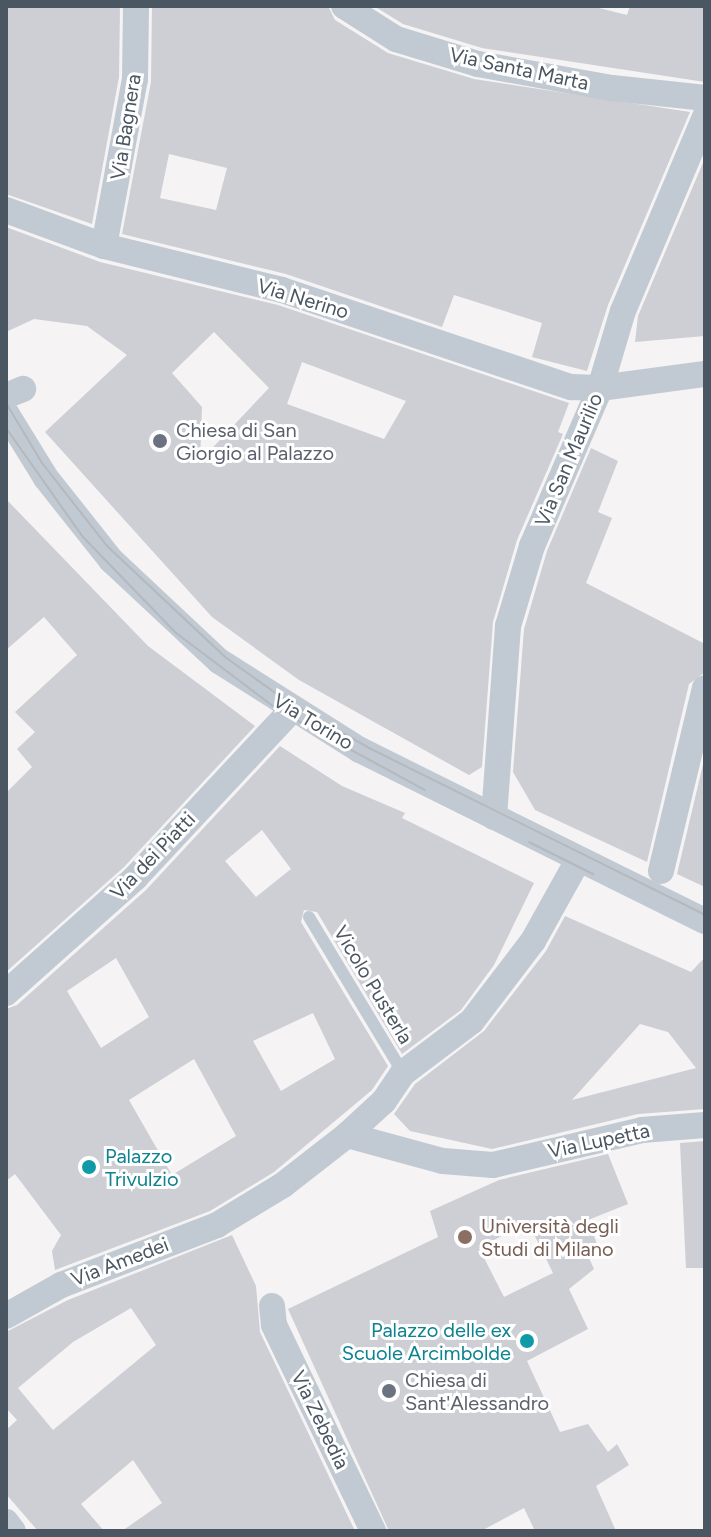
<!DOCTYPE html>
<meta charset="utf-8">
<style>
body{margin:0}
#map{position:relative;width:711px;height:1537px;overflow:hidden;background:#f5f3f3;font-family:Figtree,sans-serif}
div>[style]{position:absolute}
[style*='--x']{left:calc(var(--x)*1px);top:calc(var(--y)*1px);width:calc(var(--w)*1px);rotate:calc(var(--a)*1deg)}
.building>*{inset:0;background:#cdcfd5}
.lane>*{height:12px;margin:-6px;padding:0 6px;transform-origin:6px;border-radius:6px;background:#c1cad2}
.street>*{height:26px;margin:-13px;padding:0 13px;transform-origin:13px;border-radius:13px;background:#c1cad2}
.tram>*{height:2px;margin:-1px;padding:0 1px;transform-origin:1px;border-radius:1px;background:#b5b8bd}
.dots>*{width:22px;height:22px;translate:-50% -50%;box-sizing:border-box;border:4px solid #fff;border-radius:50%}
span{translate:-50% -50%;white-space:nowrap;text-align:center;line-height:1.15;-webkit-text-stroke:6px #fff;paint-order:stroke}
.street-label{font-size:20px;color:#4a5661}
.worship-label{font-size:20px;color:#5b616d}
.left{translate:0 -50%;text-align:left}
.culture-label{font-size:20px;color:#0d838f}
.right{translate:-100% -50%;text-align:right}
.education-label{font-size:20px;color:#785e54}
.frame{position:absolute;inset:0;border:8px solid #4a5661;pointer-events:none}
</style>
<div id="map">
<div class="building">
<div style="clip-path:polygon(6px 6px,120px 6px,119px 77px,92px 224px,6px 194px)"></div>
<div style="clip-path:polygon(evenodd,152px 6px,328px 6px,335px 20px,388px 53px,474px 79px,690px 112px,608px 305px,587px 371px,532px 357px,542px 323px,454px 295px,442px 327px,286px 274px,122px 234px,151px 82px,152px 6px,169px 154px,227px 168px,216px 210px,160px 198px,169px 154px)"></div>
<div style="clip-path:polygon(374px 6px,591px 6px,627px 15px,630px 6px,705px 6px,705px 82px,482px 48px,403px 24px)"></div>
<div style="clip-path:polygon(705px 158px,705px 336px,635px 342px,638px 316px)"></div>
<div style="clip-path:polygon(evenodd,6px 227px,100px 262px,278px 305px,569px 403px,558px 432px,563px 434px,517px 540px,493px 622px,482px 767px,469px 775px,299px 680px,212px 617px,45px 432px,127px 355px,87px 326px,34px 319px,6px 332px,6px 227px,214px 332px,269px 388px,200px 461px,202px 407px,172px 373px,214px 332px,6px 227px,302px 362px,406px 401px,384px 439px,287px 404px,302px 362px)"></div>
<div style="clip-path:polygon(591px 448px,618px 461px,598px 512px,612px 518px,586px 583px,705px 644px,705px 672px,689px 684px,647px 862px,535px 810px,513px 772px,524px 629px,547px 551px)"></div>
<div style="clip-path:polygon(6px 499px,148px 646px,255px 726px,124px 867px,6px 972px,6px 793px,32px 767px,17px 749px,35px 732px,15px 712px,77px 655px,44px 617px,6px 650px)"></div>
<div style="clip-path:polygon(evenodd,280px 746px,342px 786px,405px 813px,402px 818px,534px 883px,494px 965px,461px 1010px,402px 1054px,317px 912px,304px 910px,301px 922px,388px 1066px,372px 1090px,274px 1172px,210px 1211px,55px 1270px,52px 1251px,61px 1235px,15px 1174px,6px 1181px,6px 1009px,17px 1005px,146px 890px,280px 746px,262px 830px,291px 869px,256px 897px,225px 861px,262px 830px,280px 746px,116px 958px,149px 1017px,101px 1048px,67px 991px,116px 958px,280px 746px,313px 1013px,335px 1059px,281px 1091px,253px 1041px,313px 1013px,280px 746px,194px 1059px,236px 1136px,172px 1175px,129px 1100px,194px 1059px)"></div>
<div style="clip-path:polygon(705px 756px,705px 887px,677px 874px)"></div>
<div style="clip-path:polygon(evenodd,565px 916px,691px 972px,705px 957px,705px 1109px,638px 1114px,492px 1149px,410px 1131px,394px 1114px,415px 1084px,484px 1031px,546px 951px,565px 916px,640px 1024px,668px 1032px,696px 1068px,572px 1100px,640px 1024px)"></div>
<div style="clip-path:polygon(705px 1141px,705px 1268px,686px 1268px,680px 1143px)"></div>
<div style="clip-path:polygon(evenodd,608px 1154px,628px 1204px,588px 1220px,600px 1252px,589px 1258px,594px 1269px,569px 1289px,588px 1329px,527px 1361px,560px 1432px,588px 1424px,608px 1452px,617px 1444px,629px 1465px,596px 1486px,616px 1531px,535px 1531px,524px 1508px,481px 1531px,389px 1531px,288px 1309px,438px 1237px,430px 1211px,499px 1180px,608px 1154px,528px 1222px,553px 1273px,504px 1297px,479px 1248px,528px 1222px)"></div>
<div style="clip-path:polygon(evenodd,232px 1235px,256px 1286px,260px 1332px,355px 1531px,122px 1531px,162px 1503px,133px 1460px,81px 1504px,104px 1531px,38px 1531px,6px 1494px,6px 1430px,17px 1420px,6px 1408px,6px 1332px,68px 1300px,232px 1235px,131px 1308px,156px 1345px,53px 1430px,18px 1388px,73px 1342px,131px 1308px)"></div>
</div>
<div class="lane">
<div style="--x:309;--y:917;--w:182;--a:58.9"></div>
</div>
<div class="street">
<div style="--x:344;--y:6;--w:62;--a:32.4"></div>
<div style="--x:396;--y:39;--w:86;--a:17"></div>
<div style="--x:478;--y:64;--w:136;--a:10.2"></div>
<div style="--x:612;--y:88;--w:94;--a:6.1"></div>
<div style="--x:6;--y:210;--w:104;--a:20.2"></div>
<div style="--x:104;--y:246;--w:183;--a:13.9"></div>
<div style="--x:282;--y:290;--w:305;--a:18.6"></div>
<div style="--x:571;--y:387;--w:29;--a:2"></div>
<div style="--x:600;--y:388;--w:106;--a:-7.6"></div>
<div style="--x:104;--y:246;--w:170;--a:-79.5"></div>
<div style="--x:135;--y:79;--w:73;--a:-89.2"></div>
<div style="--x:13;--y:393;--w:11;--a:-22"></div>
<div style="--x:6;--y:413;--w:76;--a:58.4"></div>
<div style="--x:46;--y:478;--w:105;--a:51.6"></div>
<div style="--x:111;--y:560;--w:148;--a:43.1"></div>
<div style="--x:219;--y:661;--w:167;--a:32.3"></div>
<div style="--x:360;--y:750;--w:385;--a:26.4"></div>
<div style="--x:494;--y:817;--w:192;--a:-85.8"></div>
<div style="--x:508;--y:626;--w:84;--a:-73.3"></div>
<div style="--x:532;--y:546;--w:172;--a:-66.7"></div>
<div style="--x:600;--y:388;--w:80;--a:-73.4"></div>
<div style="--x:623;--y:311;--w:211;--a:-67.1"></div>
<div style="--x:661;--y:871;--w:188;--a:-76.5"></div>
<div style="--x:6;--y:993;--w:173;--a:-41.7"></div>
<div style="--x:135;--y:878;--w:229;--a:-47"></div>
<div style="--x:347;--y:1135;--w:99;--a:15.2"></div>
<div style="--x:443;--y:1161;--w:50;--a:4.6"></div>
<div style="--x:493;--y:1165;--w:153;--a:-13.2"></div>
<div style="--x:642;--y:1130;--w:63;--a:-4.5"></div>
<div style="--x:272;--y:1306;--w:19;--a:84"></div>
<div style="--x:274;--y:1325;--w:229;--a:64.3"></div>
<div style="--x:6;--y:1316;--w:63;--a:-29.4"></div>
<div style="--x:61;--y:1285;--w:167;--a:-21"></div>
<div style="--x:217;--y:1225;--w:77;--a:-31.2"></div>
<div style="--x:283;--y:1185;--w:81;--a:-38"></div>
<div style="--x:347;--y:1135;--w:50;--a:-42.6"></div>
<div style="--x:384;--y:1101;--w:34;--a:-56"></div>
<div style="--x:403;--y:1073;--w:86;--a:-37"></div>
<div style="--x:472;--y:1021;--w:101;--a:-52.7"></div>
<div style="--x:533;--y:941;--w:93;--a:-60.9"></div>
<div style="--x:6;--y:1522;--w:11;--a:52"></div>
</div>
<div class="tram">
<div style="--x:6;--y:403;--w:70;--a:59"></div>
<div style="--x:42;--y:463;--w:105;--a:51.9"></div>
<div style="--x:107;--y:546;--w:162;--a:43.2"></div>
<div style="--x:225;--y:657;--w:69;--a:35.5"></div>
<div style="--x:281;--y:697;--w:102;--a:30.1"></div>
<div style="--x:369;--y:748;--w:375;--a:26.4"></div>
<div style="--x:6;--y:428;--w:133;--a:54.8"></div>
<div style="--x:83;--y:537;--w:134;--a:45.9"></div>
<div style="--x:176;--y:633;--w:128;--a:37"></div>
<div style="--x:278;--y:710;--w:167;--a:28.6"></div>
<div style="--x:529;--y:842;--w:72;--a:26.6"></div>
</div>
<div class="dots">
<div style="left:160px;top:441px;background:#6b7280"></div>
<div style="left:89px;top:1167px;background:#0f9aa8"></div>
<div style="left:465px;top:1237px;background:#8d6e63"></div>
<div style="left:527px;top:1341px;background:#0f9aa8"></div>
<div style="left:389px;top:1391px;background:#6b7280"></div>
</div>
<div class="street-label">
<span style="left:519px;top:69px;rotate:12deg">Via Santa Marta</span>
<span style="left:126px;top:127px;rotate:-81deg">Via Bagnera</span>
<span style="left:303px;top:299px;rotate:17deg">Via Nerino</span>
<span style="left:569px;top:460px;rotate:-67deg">Via San Maurilio</span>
<span style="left:313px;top:722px;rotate:31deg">Via Torino</span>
<span style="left:153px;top:856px;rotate:-46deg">Via dei Piatti</span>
<span style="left:373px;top:985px;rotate:59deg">Vicolo Pusterla</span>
<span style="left:599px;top:1141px;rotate:-12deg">Via Lupetta</span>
<span style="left:120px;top:1262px;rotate:-21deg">Via Amedei</span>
<span style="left:320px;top:1420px;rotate:64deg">Via Zebedia</span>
</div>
<div class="worship-label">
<span class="left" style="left:176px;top:442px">Chiesa di San<br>Giorgio al Palazzo</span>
<span class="left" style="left:405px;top:1392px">Chiesa di<br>Sant'Alessandro</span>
</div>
<div class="culture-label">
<span class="left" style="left:105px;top:1168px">Palazzo<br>Trivulzio</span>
<span class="right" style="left:511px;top:1342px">Palazzo delle ex<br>Scuole Arcimbolde</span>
</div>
<div class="education-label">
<span class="left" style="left:481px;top:1238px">Università degli<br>Studi di Milano</span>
</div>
<div class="frame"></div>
</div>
